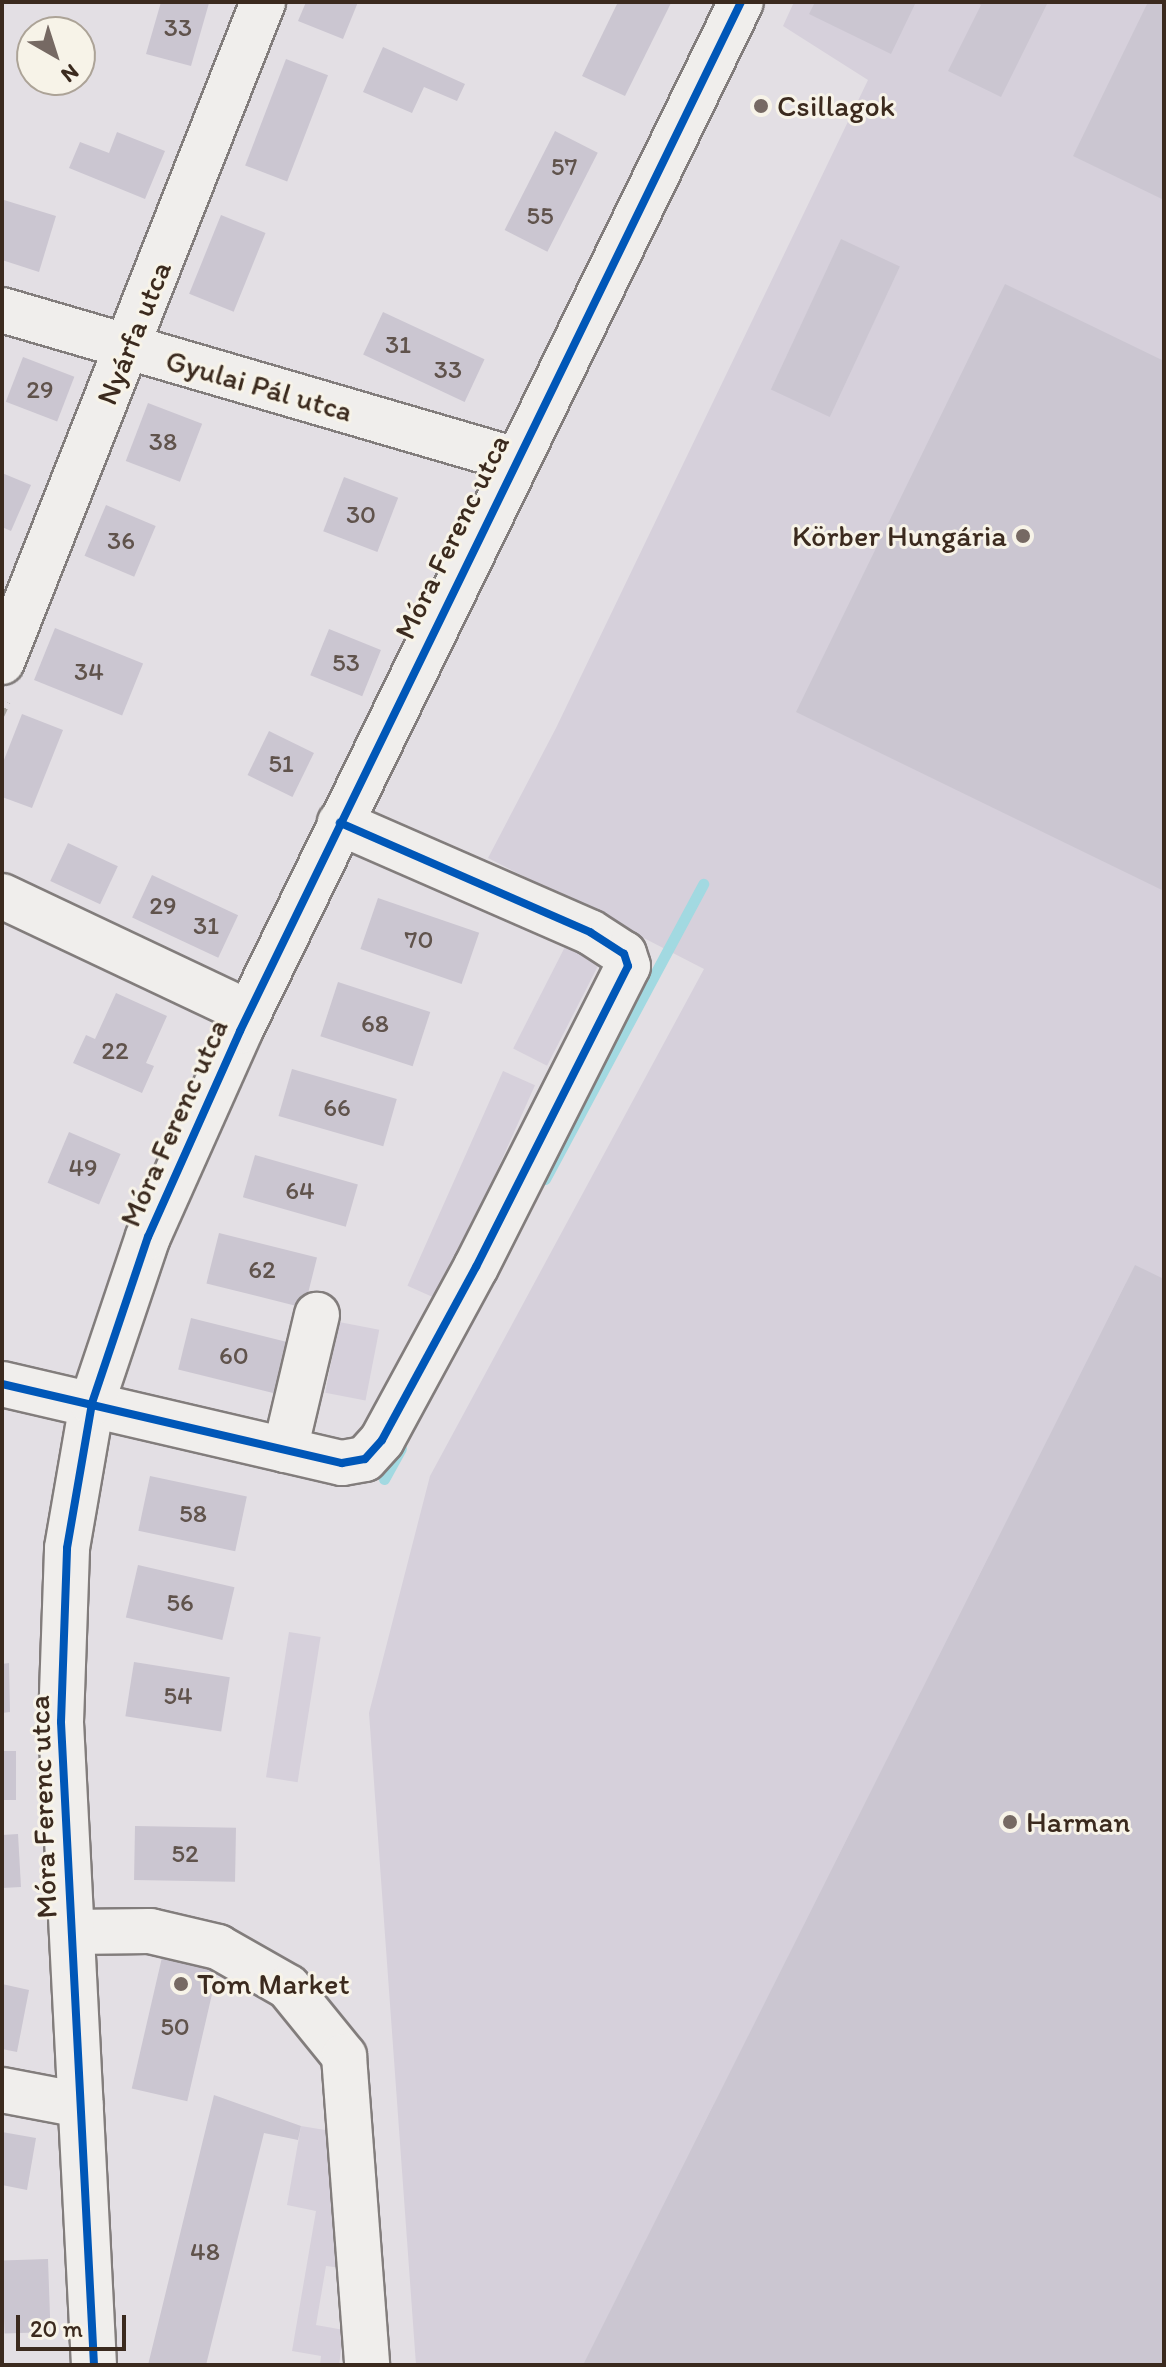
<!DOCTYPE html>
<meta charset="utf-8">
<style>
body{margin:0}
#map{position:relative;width:1166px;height:2367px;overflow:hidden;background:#e3dfe4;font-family:Itim,sans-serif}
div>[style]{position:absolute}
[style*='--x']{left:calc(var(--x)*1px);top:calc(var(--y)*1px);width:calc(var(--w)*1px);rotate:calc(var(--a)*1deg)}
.built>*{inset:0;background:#d6d0db;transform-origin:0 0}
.stream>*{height:11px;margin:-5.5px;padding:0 5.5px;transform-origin:5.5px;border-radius:5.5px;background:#a2d9e1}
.building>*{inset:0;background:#cbc6d1;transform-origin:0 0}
.path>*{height:5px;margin-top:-2.5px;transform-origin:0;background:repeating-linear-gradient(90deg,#aeaba8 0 8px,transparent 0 14px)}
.roads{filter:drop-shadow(2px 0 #827d7c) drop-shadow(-2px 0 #827d7c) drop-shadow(0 2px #827d7c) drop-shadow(0 -2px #827d7c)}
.minor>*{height:44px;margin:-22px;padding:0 22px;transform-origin:22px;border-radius:22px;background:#f0eeec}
.cycleway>*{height:8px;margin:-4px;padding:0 4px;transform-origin:4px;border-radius:4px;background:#0057b8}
.dots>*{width:22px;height:22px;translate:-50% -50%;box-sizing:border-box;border:4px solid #f7f3e8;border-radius:50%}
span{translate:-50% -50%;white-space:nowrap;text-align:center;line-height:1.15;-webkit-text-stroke:6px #f7f3e8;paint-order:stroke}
.number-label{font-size:26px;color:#60534c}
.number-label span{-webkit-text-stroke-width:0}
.poi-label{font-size:30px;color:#3b2a1e}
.left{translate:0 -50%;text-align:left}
.right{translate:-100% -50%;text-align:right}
.street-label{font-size:30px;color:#3b2a1e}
.frame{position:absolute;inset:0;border:4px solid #3b2a1e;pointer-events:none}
.north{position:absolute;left:16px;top:16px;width:80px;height:80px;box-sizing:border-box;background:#f7f3e8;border:2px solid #aca397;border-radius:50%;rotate:141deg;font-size:22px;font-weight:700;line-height:32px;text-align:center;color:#3b2a1e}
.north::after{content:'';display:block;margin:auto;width:28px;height:36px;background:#766963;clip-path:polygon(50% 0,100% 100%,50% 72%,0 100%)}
.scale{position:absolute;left:16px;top:2315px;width:110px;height:36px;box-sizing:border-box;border:4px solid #3b2a1e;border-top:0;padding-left:10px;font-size:24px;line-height:28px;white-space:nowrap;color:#3b2a1e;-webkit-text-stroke:6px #f7f3e8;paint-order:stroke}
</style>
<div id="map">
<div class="built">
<div style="clip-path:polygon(794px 2px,1164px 2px,1164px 2365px,416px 2365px,369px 1713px,430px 1476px,704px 969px,488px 858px,556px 728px,868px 80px,783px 26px)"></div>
<div style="left:569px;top:939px;width:38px;height:123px;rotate:27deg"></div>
<div style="left:503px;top:1071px;width:35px;height:235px;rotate:24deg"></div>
<div style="left:339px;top:1322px;width:41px;height:72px;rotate:11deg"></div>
<div style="left:289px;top:1632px;width:32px;height:147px;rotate:9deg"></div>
<div style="clip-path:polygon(301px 2126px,343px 2133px,342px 2268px,326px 2266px,316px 2325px,344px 2330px,339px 2365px,320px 2365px,321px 2356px,292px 2351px,316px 2211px,287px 2205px)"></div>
</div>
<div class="stream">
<div style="--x:545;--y:1179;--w:335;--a:-61.8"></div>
<div style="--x:384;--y:1479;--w:35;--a:-61"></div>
</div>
<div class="building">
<div style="clip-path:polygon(161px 2px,209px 3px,191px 66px,146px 54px)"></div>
<div style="clip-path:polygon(306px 2px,358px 2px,343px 39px,298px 21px)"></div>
<div style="clip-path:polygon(618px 2px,671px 3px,625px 96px,582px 76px)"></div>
<div style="clip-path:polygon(815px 2px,916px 2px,891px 54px,809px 14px)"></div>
<div style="clip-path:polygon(975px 2px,1048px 2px,1001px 97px,948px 71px,981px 5px)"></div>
<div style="clip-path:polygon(1148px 2px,1164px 2px,1164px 200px,1073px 156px)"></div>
<div style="clip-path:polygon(383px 47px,465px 84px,457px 101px,424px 87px,412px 113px,363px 92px)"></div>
<div style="left:286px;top:59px;width:45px;height:114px;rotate:21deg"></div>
<div style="left:555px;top:131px;width:48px;height:111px;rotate:27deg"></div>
<div style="clip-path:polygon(117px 132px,165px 151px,145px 199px,69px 168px,80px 142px,109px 153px)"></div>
<div style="clip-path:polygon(4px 200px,56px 216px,39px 272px,2px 260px)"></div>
<div style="left:221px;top:215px;width:48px;height:85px;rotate:22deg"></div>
<div style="left:841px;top:239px;width:65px;height:166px;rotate:25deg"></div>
<div style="clip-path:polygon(1005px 284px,1164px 361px,1164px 891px,796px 712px)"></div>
<div style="left:383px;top:312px;width:112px;height:47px;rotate:25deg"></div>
<div style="left:23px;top:357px;width:55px;height:48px;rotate:21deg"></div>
<div style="left:148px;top:403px;width:58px;height:62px;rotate:21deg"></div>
<div style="clip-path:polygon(2px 473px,31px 485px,11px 531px,2px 527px)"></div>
<div style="left:344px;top:477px;width:58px;height:58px;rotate:21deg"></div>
<div style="left:106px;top:505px;width:54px;height:55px;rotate:23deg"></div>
<div style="left:55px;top:628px;width:95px;height:56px;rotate:22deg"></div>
<div style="left:329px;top:629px;width:56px;height:50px;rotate:22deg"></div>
<div style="clip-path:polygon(22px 714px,63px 730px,32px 808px,2px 797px,2px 765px)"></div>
<div style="left:269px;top:731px;width:50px;height:49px;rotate:26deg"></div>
<div style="left:68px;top:843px;width:55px;height:42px;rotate:25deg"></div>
<div style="left:152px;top:875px;width:95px;height:47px;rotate:25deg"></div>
<div style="left:378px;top:898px;width:107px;height:54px;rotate:19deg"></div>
<div style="left:338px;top:982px;width:97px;height:57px;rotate:18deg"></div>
<div style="clip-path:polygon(116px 993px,167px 1016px,146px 1063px,154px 1066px,142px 1093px,73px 1063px,86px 1035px,95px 1039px)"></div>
<div style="left:292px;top:1069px;width:109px;height:49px;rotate:16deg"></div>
<div style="left:69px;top:1132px;width:56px;height:55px;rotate:23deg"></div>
<div style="left:255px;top:1155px;width:107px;height:44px;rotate:16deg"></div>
<div style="left:219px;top:1233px;width:101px;height:52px;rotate:14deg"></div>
<div style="clip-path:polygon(1135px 1265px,1164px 1279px,1164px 2365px,583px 2365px)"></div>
<div style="left:191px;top:1318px;width:102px;height:53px;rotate:14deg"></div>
<div style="left:150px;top:1476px;width:99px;height:56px;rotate:12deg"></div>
<div style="left:138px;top:1565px;width:99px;height:54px;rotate:13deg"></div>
<div style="left:134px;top:1662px;width:97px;height:55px;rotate:9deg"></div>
<div style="clip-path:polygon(9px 1663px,10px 1712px,2px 1713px,2px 1664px)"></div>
<div style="left:2px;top:1751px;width:14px;height:49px"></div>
<div style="left:135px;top:1826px;width:101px;height:54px;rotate:1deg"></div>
<div style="clip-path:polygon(18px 1834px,21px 1887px,2px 1888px,2px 1835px)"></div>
<div style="left:163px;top:1953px;width:57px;height:139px;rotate:13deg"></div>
<div style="clip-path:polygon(2px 1984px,29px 1990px,17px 2052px,2px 2049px)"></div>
<div style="clip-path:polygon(214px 2095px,301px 2126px,298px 2140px,264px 2133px,206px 2365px,148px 2365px)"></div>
<div style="clip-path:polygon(2px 2132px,36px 2138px,27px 2190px,2px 2185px)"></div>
<div style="left:48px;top:2259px;width:73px;height:46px;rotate:88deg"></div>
</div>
<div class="path">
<div style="--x:2;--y:715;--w:14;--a:-65"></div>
</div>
<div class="roads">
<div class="minor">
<div style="--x:2;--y:310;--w:535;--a:16.27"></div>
<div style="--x:2;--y:662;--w:710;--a:-68.42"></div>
<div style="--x:2;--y:896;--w:273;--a:25.3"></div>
<div style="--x:2;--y:1384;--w:349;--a:13.1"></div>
<div style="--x:342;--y:1463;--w:23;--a:-10"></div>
<div style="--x:365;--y:1459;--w:25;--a:-48"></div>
<div style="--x:382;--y:1440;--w:197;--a:-61.5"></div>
<div style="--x:476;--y:1267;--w:337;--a:-63.2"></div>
<div style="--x:628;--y:966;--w:13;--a:-108"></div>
<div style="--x:624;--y:954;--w:40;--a:-147.1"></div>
<div style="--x:590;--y:932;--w:273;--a:-156.4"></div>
<div style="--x:285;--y:1450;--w:139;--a:-76.7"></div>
<div style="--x:72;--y:1932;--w:78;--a:-0.7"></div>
<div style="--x:150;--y:1931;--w:70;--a:13.2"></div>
<div style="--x:218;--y:1947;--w:81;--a:29.7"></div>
<div style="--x:288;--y:1987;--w:89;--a:50.9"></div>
<div style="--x:344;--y:2056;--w:310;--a:85.7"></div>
<div style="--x:2;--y:2090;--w:80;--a:10.8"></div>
<div style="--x:94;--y:2365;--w:644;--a:-92.94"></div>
<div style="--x:61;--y:1722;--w:174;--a:-88"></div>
<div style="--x:67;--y:1548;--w:147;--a:-80.2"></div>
<div style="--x:92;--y:1403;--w:175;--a:-71.4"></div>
<div style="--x:148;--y:1237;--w:226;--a:-65.9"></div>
<div style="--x:240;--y:1031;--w:1144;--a:-64.04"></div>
</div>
</div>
<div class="cycleway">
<div style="--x:2;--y:1384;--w:349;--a:13.1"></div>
<div style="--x:342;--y:1463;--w:23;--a:-10"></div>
<div style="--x:365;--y:1459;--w:25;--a:-48"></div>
<div style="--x:382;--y:1440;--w:197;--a:-61.5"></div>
<div style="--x:476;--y:1267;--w:337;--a:-63.2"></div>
<div style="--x:628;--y:966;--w:13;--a:-108"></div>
<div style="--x:624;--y:954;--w:40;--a:-147.1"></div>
<div style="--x:590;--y:932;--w:273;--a:-156.4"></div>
<div style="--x:94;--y:2365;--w:644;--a:-92.94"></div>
<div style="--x:61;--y:1722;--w:174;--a:-88"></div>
<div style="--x:67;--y:1548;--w:147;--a:-80.2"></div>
<div style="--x:92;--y:1403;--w:175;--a:-71.4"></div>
<div style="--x:148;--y:1237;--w:226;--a:-65.9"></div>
<div style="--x:240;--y:1031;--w:1144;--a:-64.04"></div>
</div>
<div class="dots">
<div style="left:761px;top:106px;background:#766963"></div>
<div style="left:1023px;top:536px;background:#766963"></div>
<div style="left:1010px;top:1822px;background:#766963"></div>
<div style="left:181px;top:1984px;background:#766963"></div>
</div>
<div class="number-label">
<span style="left:178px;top:28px">33</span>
<span style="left:564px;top:167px">57</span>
<span style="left:540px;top:216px">55</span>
<span style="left:398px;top:345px">31</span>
<span style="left:448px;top:370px">33</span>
<span style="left:40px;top:390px">29</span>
<span style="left:163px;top:442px">38</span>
<span style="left:361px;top:515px">30</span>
<span style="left:121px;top:541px">36</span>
<span style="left:346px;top:663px">53</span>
<span style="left:89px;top:672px">34</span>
<span style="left:281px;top:764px">51</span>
<span style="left:163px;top:906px">29</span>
<span style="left:206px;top:926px">31</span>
<span style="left:419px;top:940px">70</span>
<span style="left:375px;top:1024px">68</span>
<span style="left:115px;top:1051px">22</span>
<span style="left:337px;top:1108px">66</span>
<span style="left:83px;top:1168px">49</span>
<span style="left:300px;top:1191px">64</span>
<span style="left:262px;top:1270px">62</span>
<span style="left:234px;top:1356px">60</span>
<span style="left:193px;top:1514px">58</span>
<span style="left:180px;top:1603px">56</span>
<span style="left:178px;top:1696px">54</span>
<span style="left:185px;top:1854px">52</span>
<span style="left:175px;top:2027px">50</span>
<span style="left:205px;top:2252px">48</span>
</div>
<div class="poi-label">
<span class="left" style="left:777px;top:106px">Csillagok</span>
<span class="right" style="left:1007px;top:536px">Körber Hungária</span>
<span class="left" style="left:1026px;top:1822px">Harman</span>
<span class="left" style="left:197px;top:1984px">Tom Market</span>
</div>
<div class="street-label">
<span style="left:134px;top:333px;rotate:-68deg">Nyárfa utca</span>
<span style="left:259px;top:386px;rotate:16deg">Gyulai Pál utca</span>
<span style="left:452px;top:537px;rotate:-64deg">Móra Ferenc utca</span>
<span style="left:174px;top:1123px;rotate:-66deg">Móra Ferenc utca</span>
<span style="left:43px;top:1807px;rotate:-92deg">Móra Ferenc utca</span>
</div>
<div class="frame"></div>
<div class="north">N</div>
<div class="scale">20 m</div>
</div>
